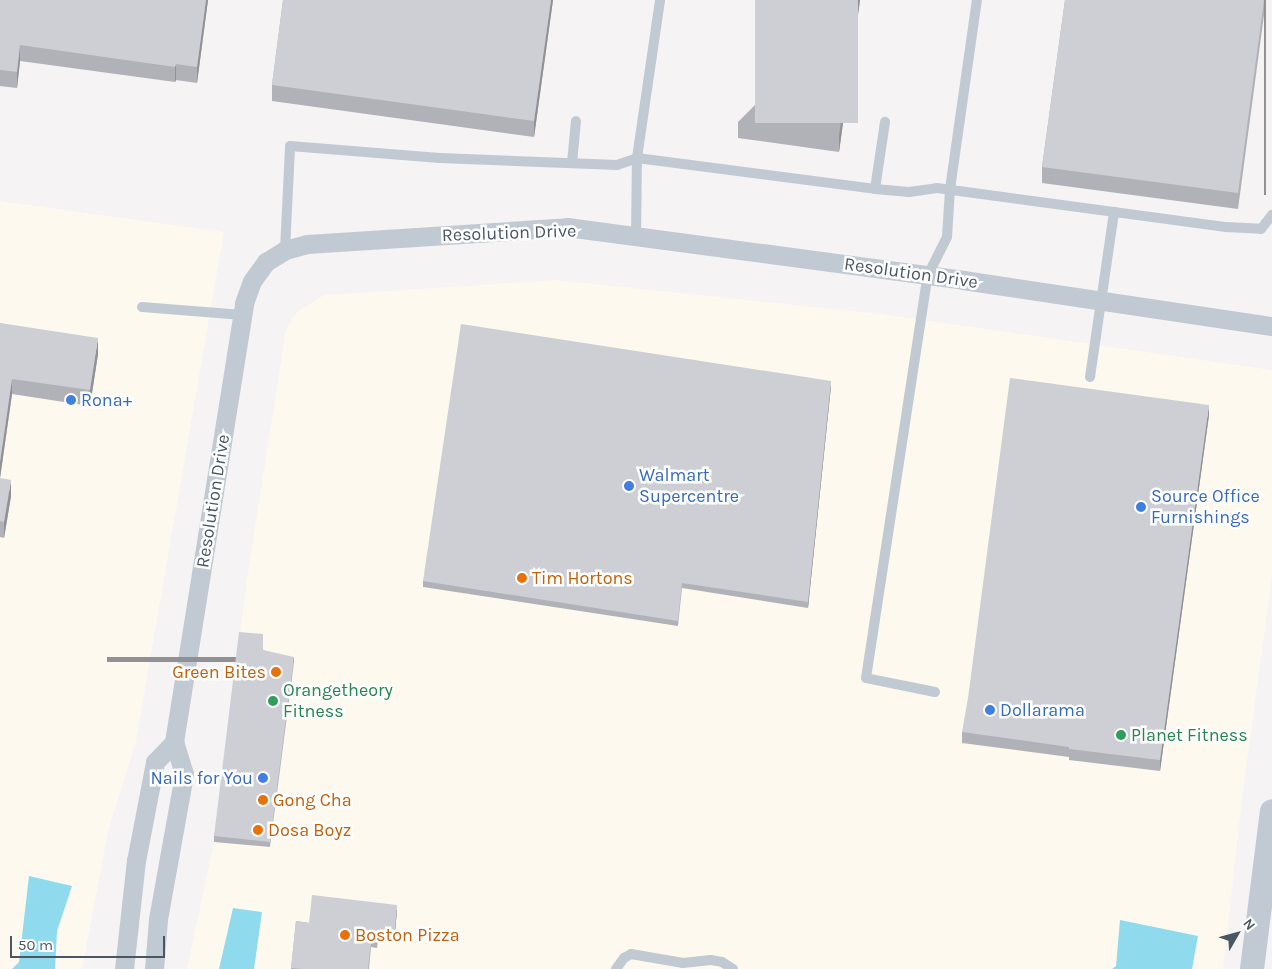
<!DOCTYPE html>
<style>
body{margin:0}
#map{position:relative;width:1272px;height:969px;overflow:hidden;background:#f5f3f3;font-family:Karla,sans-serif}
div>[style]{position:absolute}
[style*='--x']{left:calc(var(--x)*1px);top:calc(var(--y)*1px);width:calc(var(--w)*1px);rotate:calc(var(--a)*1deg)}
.commercial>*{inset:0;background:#fdf9ef}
.water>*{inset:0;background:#90daee}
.service>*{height:10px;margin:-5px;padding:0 5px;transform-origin:5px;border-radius:5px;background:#c1cad2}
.minor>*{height:19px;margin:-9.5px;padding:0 9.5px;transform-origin:9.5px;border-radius:9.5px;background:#c1cad2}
.tertiary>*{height:24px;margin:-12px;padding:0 12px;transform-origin:12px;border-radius:12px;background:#c1cad2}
.wall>*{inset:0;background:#b0b2b7}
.shaded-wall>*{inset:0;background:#909195;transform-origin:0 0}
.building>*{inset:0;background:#cdcfd5;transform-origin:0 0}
.dots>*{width:14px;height:14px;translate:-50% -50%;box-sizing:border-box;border:2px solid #fff;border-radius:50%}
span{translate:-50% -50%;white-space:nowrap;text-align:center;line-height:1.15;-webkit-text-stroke:5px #fff;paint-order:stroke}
.street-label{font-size:18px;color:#4a5661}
.shop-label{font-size:18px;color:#366cbe}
.left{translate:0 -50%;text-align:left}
.right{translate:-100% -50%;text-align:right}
.food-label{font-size:18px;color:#c56008}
.leisure-label{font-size:18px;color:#27864d}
.north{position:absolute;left:1212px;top:909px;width:50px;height:50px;-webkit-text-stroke:4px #fff;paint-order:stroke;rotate:52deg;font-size:14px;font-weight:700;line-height:20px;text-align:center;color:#4a5661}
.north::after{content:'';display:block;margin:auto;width:18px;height:22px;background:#4a5661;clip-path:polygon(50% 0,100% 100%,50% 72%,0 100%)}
.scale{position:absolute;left:10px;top:936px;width:155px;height:22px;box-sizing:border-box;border:2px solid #4a5661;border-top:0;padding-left:6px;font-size:15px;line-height:18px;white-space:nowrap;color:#4a5661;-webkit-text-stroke:4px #fff;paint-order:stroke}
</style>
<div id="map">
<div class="commercial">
<div style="clip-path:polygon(0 201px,224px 232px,136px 741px,108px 832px,82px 969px,0 969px)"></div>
<div style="clip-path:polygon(556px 280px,881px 314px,1272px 370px,1272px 576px,1242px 799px,1223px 969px,187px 969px,214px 842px,247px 579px,286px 329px,297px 312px,324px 295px)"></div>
</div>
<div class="water">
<div style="clip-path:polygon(29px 876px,72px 886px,57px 931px,55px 969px,12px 969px,19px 962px)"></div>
<div style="clip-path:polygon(233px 908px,262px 912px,254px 969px,219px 969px)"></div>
<div style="clip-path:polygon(1120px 920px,1198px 936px,1192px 969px,1112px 969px,1116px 966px)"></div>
</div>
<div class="service">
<div style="--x:572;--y:163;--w:42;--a:-84.6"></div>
<div style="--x:875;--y:189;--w:68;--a:-81.5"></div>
<div style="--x:636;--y:237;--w:79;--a:-89.3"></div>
<div style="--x:637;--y:158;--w:160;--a:-81.7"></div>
<div style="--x:285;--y:250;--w:104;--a:-87.2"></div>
<div style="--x:290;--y:146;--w:150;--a:4.6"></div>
<div style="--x:440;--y:158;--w:177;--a:2.3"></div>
<div style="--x:617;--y:165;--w:21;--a:-19"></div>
<div style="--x:637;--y:158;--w:240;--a:7.4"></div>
<div style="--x:875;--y:189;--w:34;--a:5"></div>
<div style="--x:909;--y:192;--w:28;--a:-8"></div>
<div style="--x:937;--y:188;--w:292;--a:7.7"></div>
<div style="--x:1226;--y:227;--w:35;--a:3"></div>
<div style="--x:1261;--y:229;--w:18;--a:-52"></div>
<div style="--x:142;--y:307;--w:101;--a:4.5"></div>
<div style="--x:1090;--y:377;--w:167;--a:-81.7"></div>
<div style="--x:935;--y:692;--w:70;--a:-168.5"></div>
<div style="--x:866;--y:678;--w:408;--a:-81.3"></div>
<div style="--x:928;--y:275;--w:42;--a:-63.4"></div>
<div style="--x:947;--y:237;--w:48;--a:-86.4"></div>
<div style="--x:950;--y:189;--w:191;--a:-81.9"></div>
<div style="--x:616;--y:969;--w:14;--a:-54"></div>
<div style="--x:624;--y:958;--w:8;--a:-30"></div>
<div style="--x:631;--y:954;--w:53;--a:9.8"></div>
<div style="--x:683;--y:963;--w:28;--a:-6"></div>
<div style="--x:711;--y:960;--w:11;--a:10"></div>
<div style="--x:722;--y:962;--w:13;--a:32"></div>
</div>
<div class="minor">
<div style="--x:124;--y:969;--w:109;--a:-83.7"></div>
<div style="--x:136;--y:861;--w:101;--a:-79.1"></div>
<div style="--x:155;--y:762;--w:28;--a:-46"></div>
<div style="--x:154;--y:969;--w:50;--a:-85.4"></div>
<div style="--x:158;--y:919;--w:147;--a:-79.8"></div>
<div style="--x:184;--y:774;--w:34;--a:-107"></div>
<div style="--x:174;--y:742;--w:445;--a:-80.9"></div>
<div style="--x:244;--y:303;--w:23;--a:-70"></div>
<div style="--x:252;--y:281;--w:24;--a:-54"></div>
<div style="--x:266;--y:262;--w:22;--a:-32"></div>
<div style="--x:285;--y:250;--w:23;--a:-15"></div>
<div style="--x:307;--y:244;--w:261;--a:-3.7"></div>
<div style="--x:567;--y:227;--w:400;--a:7.6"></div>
<div style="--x:963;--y:280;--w:312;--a:8.5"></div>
</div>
<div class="tertiary">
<div style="--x:1252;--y:969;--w:159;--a:-82.8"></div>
</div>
<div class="wall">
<div style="clip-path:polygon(0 0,208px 0,197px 83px,176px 80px,175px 82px,20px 61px,17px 88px,0 86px)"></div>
<div style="clip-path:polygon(283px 0,553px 0,534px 137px,272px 101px,272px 85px)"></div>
<div style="clip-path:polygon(860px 0,839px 152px,738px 138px,738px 122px)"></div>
<div style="clip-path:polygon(1065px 0,1266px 0,1238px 209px,1042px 183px,1042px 167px)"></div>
<div style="clip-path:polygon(0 323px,98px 354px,90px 406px,12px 394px,0 478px)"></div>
<div style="clip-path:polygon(831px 386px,808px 608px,682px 588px,678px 626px,423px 587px,423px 581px)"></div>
<div style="clip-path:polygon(1209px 415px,1160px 771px,1069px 760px,1069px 757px,962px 743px,962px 732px)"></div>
<div style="clip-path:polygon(0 478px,11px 496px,4px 538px,0 537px)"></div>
<div style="clip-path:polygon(263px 650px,294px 662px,270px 847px,214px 842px,214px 836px)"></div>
<div style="clip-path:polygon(397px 910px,394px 942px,378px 941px,377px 948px,371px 947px,369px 969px,291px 969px,296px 921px,309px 923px)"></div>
</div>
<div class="shaded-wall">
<div style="clip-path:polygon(206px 0,208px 0,197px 83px,197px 67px)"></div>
<div style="clip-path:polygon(551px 0,553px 0,534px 137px,534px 121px)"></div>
<div style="clip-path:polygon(858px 0,860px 0,839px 152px,839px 136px)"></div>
<div style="left:1264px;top:0;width:2px;height:195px"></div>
<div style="clip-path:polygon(20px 45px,20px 61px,17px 88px,17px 72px)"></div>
<div style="clip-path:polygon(176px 64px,176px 80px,175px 82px,175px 67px)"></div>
<div style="clip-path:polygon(98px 338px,98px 354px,90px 406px,90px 390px)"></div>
<div style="clip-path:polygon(12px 379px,12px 394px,0 478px,0 462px)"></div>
<div style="clip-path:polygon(831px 381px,831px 386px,808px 608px,808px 602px)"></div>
<div style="clip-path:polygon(1209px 405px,1209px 415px,1160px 771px,1160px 760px)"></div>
<div style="clip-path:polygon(11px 480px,11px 496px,4px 538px,4px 522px)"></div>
<div style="left:294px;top:657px;width:5px;height:187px;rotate:90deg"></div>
<div style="clip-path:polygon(397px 905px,397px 910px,394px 942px,394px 937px)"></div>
</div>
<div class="building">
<div style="clip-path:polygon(0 0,206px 0,197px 67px,176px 64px,175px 67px,20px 45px,17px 72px,0 70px)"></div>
<div style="clip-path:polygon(283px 0,551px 0,534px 121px,272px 85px)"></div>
<div style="left:755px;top:0;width:103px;height:123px"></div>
<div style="clip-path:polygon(1065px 0,1264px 0,1238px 193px,1042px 167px)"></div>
<div style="clip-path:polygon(0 323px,98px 338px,90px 390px,12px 379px,0 462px)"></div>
<div style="clip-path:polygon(461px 324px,831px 381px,808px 602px,682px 583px,678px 621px,423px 581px)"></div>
<div style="clip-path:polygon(1010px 378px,1209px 405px,1160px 760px,1069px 749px,1069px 747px,962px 732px,968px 698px)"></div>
<div style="clip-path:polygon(0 478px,11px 480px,4px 522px,0 521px)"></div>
<div style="clip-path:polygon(239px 632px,263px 634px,263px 650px,294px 657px,270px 842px,214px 836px)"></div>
<div style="clip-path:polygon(312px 895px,397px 905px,394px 937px,378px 935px,377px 943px,371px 942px,368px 969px,302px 969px,291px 968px,296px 921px,309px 923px)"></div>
</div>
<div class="dots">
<div style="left:71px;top:400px;background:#3f7fe0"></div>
<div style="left:629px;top:486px;background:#3f7fe0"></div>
<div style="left:1141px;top:507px;background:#3f7fe0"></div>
<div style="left:522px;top:578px;background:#e8710a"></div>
<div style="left:276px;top:672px;background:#e8710a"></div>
<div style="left:273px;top:701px;background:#2e9e5b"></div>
<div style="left:990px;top:710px;background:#3f7fe0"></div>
<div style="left:1121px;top:735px;background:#2e9e5b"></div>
<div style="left:263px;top:778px;background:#3f7fe0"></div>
<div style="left:263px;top:800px;background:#e8710a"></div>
<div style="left:258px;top:830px;background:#e8710a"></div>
<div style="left:345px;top:935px;background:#e8710a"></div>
</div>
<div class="street-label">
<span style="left:509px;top:233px;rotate:-2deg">Resolution Drive</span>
<span style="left:911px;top:273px;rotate:8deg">Resolution Drive</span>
<span style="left:213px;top:501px;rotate:-81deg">Resolution Drive</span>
</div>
<div class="shop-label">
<span class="left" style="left:81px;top:400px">Rona+</span>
<span class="left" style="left:639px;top:486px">Walmart<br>Supercentre</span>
<span class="left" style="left:1151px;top:507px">Source Office<br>Furnishings</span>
<span class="left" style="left:1000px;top:710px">Dollarama</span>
<span class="right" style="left:253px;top:778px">Nails for You</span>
</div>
<div class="food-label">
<span class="left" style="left:532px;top:578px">Tim Hortons</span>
<span class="right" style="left:266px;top:672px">Green Bites</span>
<span class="left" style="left:273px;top:800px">Gong Cha</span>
<span class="left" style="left:268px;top:830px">Dosa Boyz</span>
<span class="left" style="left:355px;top:935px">Boston Pizza</span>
</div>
<div class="leisure-label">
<span class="left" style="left:283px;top:701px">Orangetheory<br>Fitness</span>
<span class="left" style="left:1131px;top:735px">Planet Fitness</span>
</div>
<div class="north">N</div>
<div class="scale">50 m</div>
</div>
